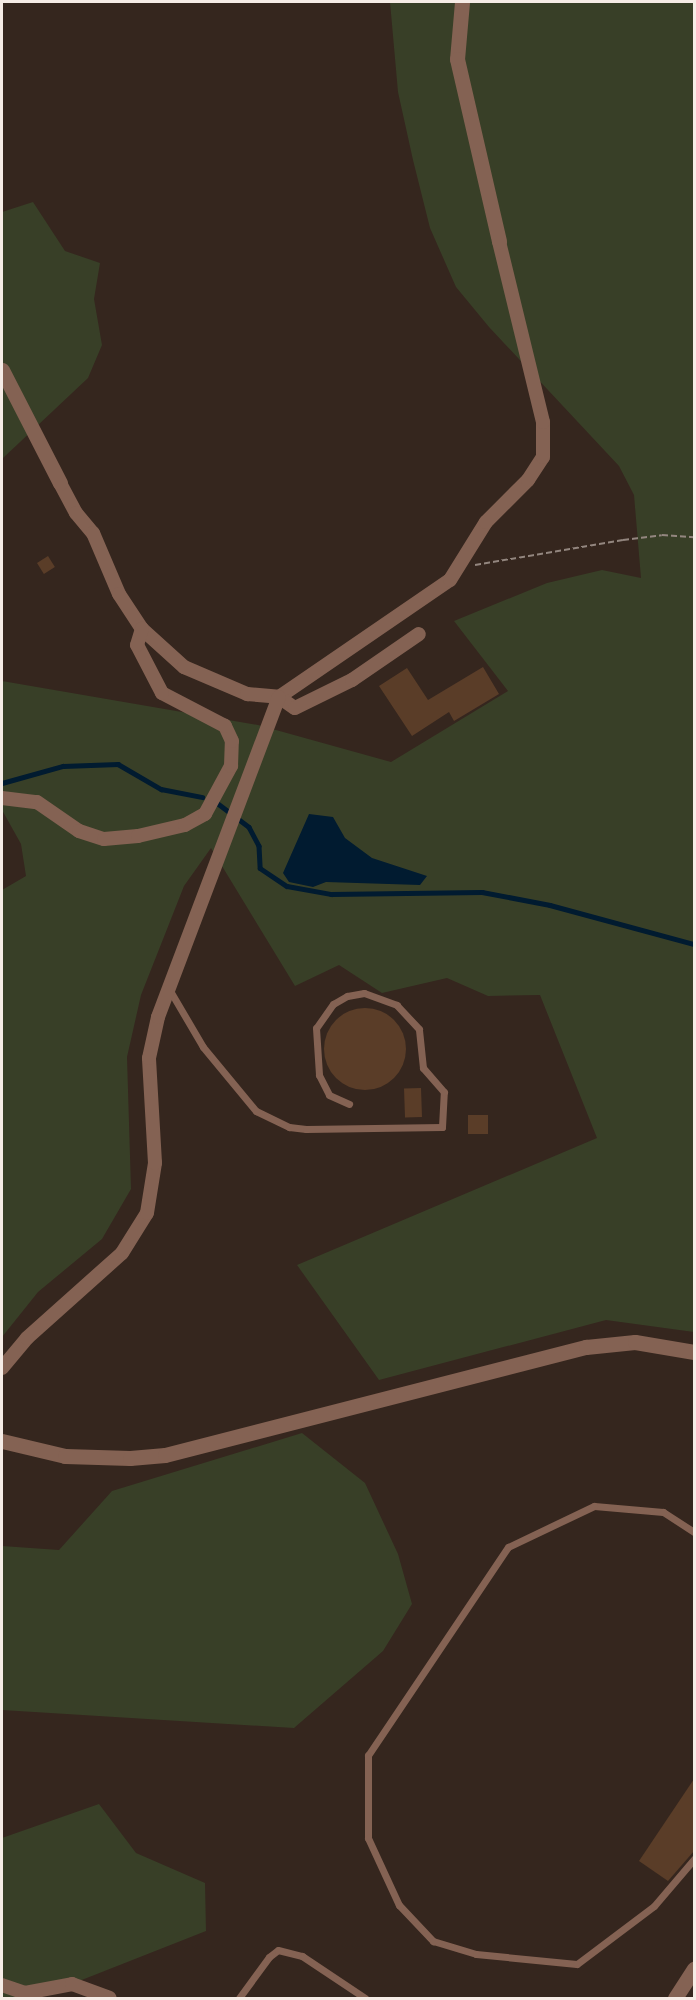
<!DOCTYPE html>
<style>
body{margin:0}
#map{position:relative;width:696px;height:2000px;overflow:hidden;background:#35261e;font-family:"Exo 2",sans-serif}
div>[style]{position:absolute}
[style*='--x']{left:calc(var(--x)*1px);top:calc(var(--y)*1px);width:calc(var(--w)*1px);rotate:calc(var(--a)*1deg)}
.green>*{inset:0;background:#383f27}
.water>*{inset:0;background:#011b30}
.stream>*{height:4.5px;margin:-2.25px;padding:0 2.25px;transform-origin:2.25px;border-radius:2.25px;background:#011b30}
.building>*{inset:0;background:#5a3d28;transform-origin:0 0}
.round{border-radius:50%}
.path>*{height:2px;margin-top:-1px;transform-origin:0;background:repeating-linear-gradient(90deg,#93867f 0 6px,transparent 0 9px)}
.service>*{height:7px;margin:-3.5px;padding:0 3.5px;transform-origin:3.5px;border-radius:3.5px;background:#846253}
.minor>*{height:14px;margin:-7px;padding:0 7px;transform-origin:7px;border-radius:7px;background:#846253}
.tertiary>*{height:15px;margin:-7.5px;padding:0 7.5px;transform-origin:7.5px;border-radius:7.5px;background:#846253}
span{translate:-50% -50%;white-space:nowrap;text-align:center;line-height:1.15;-webkit-text-stroke:4.5px #35261e;paint-order:stroke}
.frame{position:absolute;inset:0;border:3px solid #f6ece6;pointer-events:none}
</style>
<div id="map">
<div class="green">
<div style="clip-path:polygon(390px 2px,694px 2px,694px 1332px,606px 1320px,379px 1380px,297px 1265px,597px 1138px,540px 995px,488px 996px,447px 978px,382px 993px,339px 965px,295px 986px,211px 848px,184px 886px,141px 995px,127px 1057px,131px 1189px,102px 1239px,38px 1292px,2px 1337px,2px 890px,26px 876px,21px 844px,2px 810px,2px 681px,258px 725px,391px 762px,508px 691px,454px 621px,547px 583px,602px 570px,641px 578px,634px 495px,619px 466px,489px 327px,456px 287px,430px 228px,413px 160px,398px 92px)"></div>
<div style="clip-path:polygon(33px 202px,65px 251px,100px 263px,94px 299px,102px 345px,88px 378px,2px 459px,2px 212px)"></div>
<div style="clip-path:polygon(302px 1433px,365px 1483px,398px 1554px,412px 1604px,383px 1651px,294px 1728px,2px 1710px,2px 1546px,59px 1550px,112px 1491px)"></div>
<div style="clip-path:polygon(99px 1804px,136px 1853px,205px 1883px,206px 1931px,36px 1998px,2px 1998px,2px 1838px)"></div>
</div>
<div class="water">
<div style="clip-path:polygon(309px 814px,333px 817px,345px 838px,372px 858px,427px 876px,420px 885px,326px 882px,313px 887px,289px 882px,283px 873px)"></div>
</div>
<div class="stream">
<div style="--x:2;--y:783;--w:63;--a:-15.6"></div>
<div style="--x:63;--y:766;--w:55;--a:-2.1"></div>
<div style="--x:118;--y:764;--w:50;--a:30.2"></div>
<div style="--x:161;--y:789;--w:42;--a:11"></div>
<div style="--x:216;--y:802;--w:41;--a:37.1"></div>
<div style="--x:249;--y:827;--w:21;--a:62"></div>
<div style="--x:259;--y:846;--w:22;--a:87"></div>
<div style="--x:260;--y:868;--w:32;--a:34"></div>
<div style="--x:287;--y:886;--w:45;--a:10.3"></div>
<div style="--x:331;--y:894;--w:151;--a:-0.8"></div>
<div style="--x:482;--y:892;--w:69;--a:10.8"></div>
<div style="--x:550;--y:905;--w:149;--a:15.2"></div>
</div>
<div class="building">
<div style="left:48px;top:556px;width:13px;height:13px;rotate:58deg"></div>
<div style="clip-path:polygon(483px 667px,499px 694px,454px 721px,449px 712px,412px 736px,379px 686px,407px 668px,428px 700px)"></div>
<div class="round" style="left:324px;top:1008px;width:82px;height:82px"></div>
<div style="left:421px;top:1088px;width:29px;height:17px;rotate:88deg"></div>
<div style="left:488px;top:1115px;width:19px;height:20px;rotate:90deg"></div>
<div style="clip-path:polygon(694px 1779px,694px 1851px,668px 1881px,639px 1861px)"></div>
</div>
<div class="path">
<div style="--x:475;--y:565;--w:150;--a:-9.6"></div>
<div style="--x:623;--y:540;--w:39;--a:-7"></div>
<div style="--x:662;--y:535;--w:32;--a:4"></div>
</div>
<div class="service">
<div style="--x:169;--y:989;--w:67;--a:59.6"></div>
<div style="--x:203;--y:1047;--w:83;--a:50.4"></div>
<div style="--x:256;--y:1111;--w:37;--a:26"></div>
<div style="--x:289;--y:1127;--w:17;--a:7"></div>
<div style="--x:306;--y:1129;--w:136;--a:-0.8"></div>
<div style="--x:442;--y:1127;--w:35;--a:-87"></div>
<div style="--x:444;--y:1092;--w:32;--a:-131"></div>
<div style="--x:423;--y:1068;--w:39;--a:-96"></div>
<div style="--x:419;--y:1029;--w:33;--a:-133"></div>
<div style="--x:397;--y:1005;--w:35;--a:-160"></div>
<div style="--x:364;--y:993;--w:17;--a:170"></div>
<div style="--x:347;--y:996;--w:16;--a:150"></div>
<div style="--x:333;--y:1004;--w:29;--a:125"></div>
<div style="--x:316;--y:1028;--w:47;--a:86.3"></div>
<div style="--x:319;--y:1075;--w:22;--a:63"></div>
<div style="--x:329;--y:1095;--w:22;--a:24"></div>
<div style="--x:694;--y:1532;--w:37;--a:-147"></div>
<div style="--x:663;--y:1512;--w:69;--a:-175"></div>
<div style="--x:594;--y:1506;--w:95;--a:154.5"></div>
<div style="--x:508;--y:1547;--w:251;--a:123.9"></div>
<div style="--x:368;--y:1755;--w:83;--a:90"></div>
<div style="--x:368;--y:1838;--w:74;--a:65.2"></div>
<div style="--x:399;--y:1905;--w:50;--a:46.6"></div>
<div style="--x:433;--y:1941;--w:45;--a:16.8"></div>
<div style="--x:476;--y:1954;--w:101;--a:5.7"></div>
<div style="--x:577;--y:1964;--w:96;--a:-37"></div>
<div style="--x:654;--y:1906;--w:62;--a:-49.6"></div>
<div style="--x:239;--y:1998;--w:51;--a:-53.8"></div>
<div style="--x:269;--y:1957;--w:11;--a:-38"></div>
<div style="--x:278;--y:1950;--w:25;--a:14"></div>
<div style="--x:302;--y:1956;--w:76;--a:33.7"></div>
</div>
<div class="minor">
<div style="--x:60;--y:483;--w:34;--a:62"></div>
<div style="--x:76;--y:513;--w:26;--a:50"></div>
<div style="--x:93;--y:533;--w:66;--a:66.9"></div>
<div style="--x:119;--y:594;--w:42;--a:56.7"></div>
<div style="--x:142;--y:629;--w:57;--a:42.1"></div>
<div style="--x:184;--y:667;--w:69;--a:23.2"></div>
<div style="--x:247;--y:694;--w:32;--a:5"></div>
<div style="--x:279;--y:697;--w:207;--a:-34.4"></div>
<div style="--x:450;--y:580;--w:68;--a:-58.2"></div>
<div style="--x:486;--y:522;--w:59;--a:-45"></div>
<div style="--x:528;--y:480;--w:27;--a:-57"></div>
<div style="--x:543;--y:457;--w:35;--a:-90"></div>
<div style="--x:543;--y:422;--w:186;--a:-103.7"></div>
<div style="--x:279;--y:697;--w:19;--a:35"></div>
<div style="--x:295;--y:708;--w:64;--a:-26.2"></div>
<div style="--x:352;--y:680;--w:81;--a:-34.5"></div>
<div style="--x:2;--y:798;--w:35;--a:7"></div>
<div style="--x:37;--y:802;--w:51;--a:34.6"></div>
<div style="--x:79;--y:831;--w:26;--a:18"></div>
<div style="--x:104;--y:839;--w:34;--a:-5"></div>
<div style="--x:138;--y:836;--w:48;--a:-13.2"></div>
<div style="--x:185;--y:825;--w:23;--a:-29"></div>
<div style="--x:205;--y:814;--w:55;--a:-61.6"></div>
<div style="--x:231;--y:766;--w:25;--a:-88"></div>
<div style="--x:232;--y:741;--w:17;--a:-115"></div>
<div style="--x:225;--y:726;--w:71;--a:-152.4"></div>
<div style="--x:162;--y:693;--w:54;--a:-117.5"></div>
<div style="--x:137;--y:645;--w:17;--a:-73"></div>
<div style="--x:2;--y:1368;--w:39;--a:-50"></div>
<div style="--x:27;--y:1338;--w:127;--a:-41.8"></div>
<div style="--x:122;--y:1253;--w:47;--a:-58"></div>
<div style="--x:147;--y:1213;--w:51;--a:-80.9"></div>
<div style="--x:155;--y:1163;--w:105;--a:-93.3"></div>
<div style="--x:149;--y:1058;--w:42;--a:-77.6"></div>
<div style="--x:158;--y:1017;--w:342;--a:-69.3"></div>
<div style="--x:2;--y:1985;--w:24;--a:19"></div>
<div style="--x:25;--y:1993;--w:48;--a:-10.8"></div>
<div style="--x:72;--y:1984;--w:40;--a:20.2"></div>
</div>
<div class="tertiary">
<div style="--x:462;--y:2;--w:57;--a:95"></div>
<div style="--x:457;--y:59;--w:187;--a:77"></div>
<div style="--x:2;--y:370;--w:127;--a:62.8"></div>
<div style="--x:2;--y:1441;--w:65;--a:13.4"></div>
<div style="--x:65;--y:1456;--w:65;--a:1.8"></div>
<div style="--x:130;--y:1458;--w:35;--a:-5"></div>
<div style="--x:165;--y:1455;--w:435;--a:-14.4"></div>
<div style="--x:586;--y:1347;--w:49;--a:-5.8"></div>
<div style="--x:635;--y:1342;--w:60;--a:9.6"></div>
<div style="--x:675;--y:1998;--w:35;--a:-57"></div>
</div>
<div class="frame"></div>
</div>
